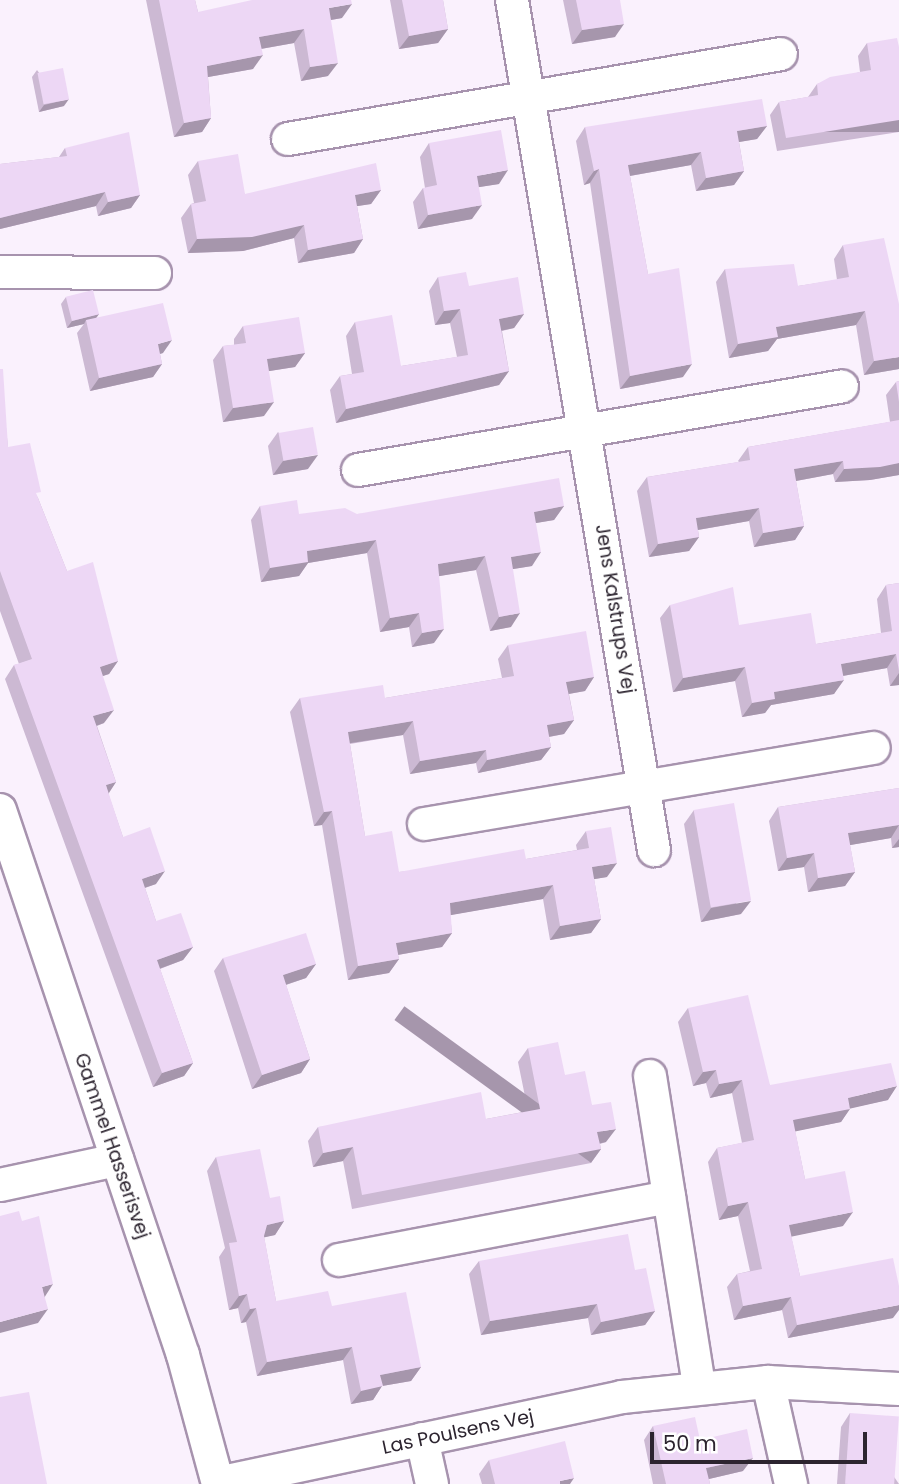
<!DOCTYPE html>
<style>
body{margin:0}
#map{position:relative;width:899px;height:1484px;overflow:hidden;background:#faf1fd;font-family:Poppins,sans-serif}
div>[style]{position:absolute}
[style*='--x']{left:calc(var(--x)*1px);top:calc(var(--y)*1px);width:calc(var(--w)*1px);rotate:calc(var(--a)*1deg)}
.roads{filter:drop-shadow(2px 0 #a793ae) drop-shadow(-2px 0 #a793ae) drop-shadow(0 2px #a793ae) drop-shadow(0 -2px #a793ae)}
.minor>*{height:32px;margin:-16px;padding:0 16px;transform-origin:16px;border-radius:16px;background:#fff}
.wall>*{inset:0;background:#ccb9d3}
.shaded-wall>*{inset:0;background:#a696ac;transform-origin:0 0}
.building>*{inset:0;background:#edd7f5;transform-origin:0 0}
span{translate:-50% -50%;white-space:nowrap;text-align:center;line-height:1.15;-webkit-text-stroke:7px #fff;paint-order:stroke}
.street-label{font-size:19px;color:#2c242f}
.scale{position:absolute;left:650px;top:1432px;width:217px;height:32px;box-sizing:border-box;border:4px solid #2c242f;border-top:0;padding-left:9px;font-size:21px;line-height:24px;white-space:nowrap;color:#2c242f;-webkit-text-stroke:5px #fff;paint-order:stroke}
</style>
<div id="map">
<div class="roads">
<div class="minor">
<div style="--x:512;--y:0;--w:862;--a:80.52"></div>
<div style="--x:288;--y:139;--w:500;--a:-9.78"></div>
<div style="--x:0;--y:272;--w:155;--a:0.4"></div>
<div style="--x:358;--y:470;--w:491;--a:-9.8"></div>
<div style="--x:0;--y:810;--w:575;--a:71.44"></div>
<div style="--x:183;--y:1355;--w:134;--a:74.8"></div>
<div style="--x:424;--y:824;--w:456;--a:-9.6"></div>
<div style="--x:650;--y:1076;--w:315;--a:81"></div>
<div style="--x:0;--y:1185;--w:120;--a:-12.1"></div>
<div style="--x:339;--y:1260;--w:336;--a:-10.8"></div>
<div style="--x:768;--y:1382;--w:105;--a:77.3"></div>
<div style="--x:422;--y:1439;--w:46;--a:77.5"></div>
<div style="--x:218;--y:1483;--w:413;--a:-12"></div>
<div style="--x:622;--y:1397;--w:147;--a:-5.9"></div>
<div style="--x:768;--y:1382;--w:131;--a:3.1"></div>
</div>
</div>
<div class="wall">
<div style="clip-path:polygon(146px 0,195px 0,198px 12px,342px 18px,331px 20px,328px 76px,301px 81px,294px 43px,261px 49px,253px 69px,208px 77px,211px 118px,202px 132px,174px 137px)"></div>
<div style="clip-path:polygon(390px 0,443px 0,448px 29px,438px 43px,399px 49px)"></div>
<div style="clip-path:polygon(563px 0,620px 0,615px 37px,572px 44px)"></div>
<div style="clip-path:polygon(867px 43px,899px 47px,899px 132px,777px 151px,770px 115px,779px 102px,808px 97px,817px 84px,860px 72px,858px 56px)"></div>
<div style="clip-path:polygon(37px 70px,64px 106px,39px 112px,32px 77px)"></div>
<div style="clip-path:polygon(767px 126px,757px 139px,739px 142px,744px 171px,734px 185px,696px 191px,691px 165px,630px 176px,648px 274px,683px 377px,620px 389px,590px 183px,584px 185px,576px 141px,585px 127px)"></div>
<div style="clip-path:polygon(429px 143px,499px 184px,479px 187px,472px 219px,418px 229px,413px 202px,423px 188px,425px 188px,420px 157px)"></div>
<div style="clip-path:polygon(65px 148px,140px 195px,131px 208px,98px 216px,96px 206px,0 229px,0 164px,59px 157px)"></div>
<div style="clip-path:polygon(198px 161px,245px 194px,381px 190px,371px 204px,357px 206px,363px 239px,354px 253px,298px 263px,294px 238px,243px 251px,188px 253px,181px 218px,191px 204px,194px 203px,188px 175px)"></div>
<div style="clip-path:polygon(843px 245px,899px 369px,864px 375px,856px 325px,777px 339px,768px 351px,729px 358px,716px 282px,725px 269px,798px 286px,837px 280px,834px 259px)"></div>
<div style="clip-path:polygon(438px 277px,469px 286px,524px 314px,514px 328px,502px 331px,509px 371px,499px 385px,336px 423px,330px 390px,340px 376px,352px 374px,346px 336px,355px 322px,401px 366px,457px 357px,450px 323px,435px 325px,429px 291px)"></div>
<div style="clip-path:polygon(66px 297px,99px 314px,96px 318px,163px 353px,160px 354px,162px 364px,153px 377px,90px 391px,77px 333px,84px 324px,67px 328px,61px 304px)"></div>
<div style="clip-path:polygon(243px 326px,305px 353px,295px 367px,269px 371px,264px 416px,223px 422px,213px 360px,223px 346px,234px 345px,234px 339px)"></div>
<div style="clip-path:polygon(0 369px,8px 447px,38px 498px,67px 571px,118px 661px,109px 674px,103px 676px,104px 723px,97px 726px,116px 782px,108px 793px,123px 837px,156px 884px,145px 888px,156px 921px,193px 947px,183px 960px,160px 969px,193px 1063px,184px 1076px,153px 1087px,5px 679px,14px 665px,19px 664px,0 611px)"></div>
<div style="clip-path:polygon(899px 381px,899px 475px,870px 480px,835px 482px,833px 474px,796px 481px,804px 526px,795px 540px,754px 547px,749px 521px,698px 530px,699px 537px,689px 551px,649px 557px,637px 491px,647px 477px,739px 462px,738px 461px,748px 447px,890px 422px,886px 395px,896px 382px)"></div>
<div style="clip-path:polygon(278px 432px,308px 469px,273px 475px,268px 446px)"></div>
<div style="clip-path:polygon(260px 506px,299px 514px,357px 514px,564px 506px,554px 520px,536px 523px,532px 566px,513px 569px,511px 627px,490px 631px,476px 570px,439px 576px,434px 643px,412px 647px,409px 627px,380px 632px,367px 553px,308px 563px,299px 576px,261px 582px,251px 520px)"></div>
<div style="clip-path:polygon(899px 583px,899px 685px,890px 686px,887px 668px,843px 676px,834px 694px,771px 705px,765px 713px,742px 717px,735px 681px,673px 692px,660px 618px,670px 605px,739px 625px,816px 644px,881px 633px,877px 599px,886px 585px)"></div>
<div style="clip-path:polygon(508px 645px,594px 677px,585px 691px,569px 694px,574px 720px,564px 734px,549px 737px,551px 747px,541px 760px,478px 773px,476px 763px,410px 774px,403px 735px,350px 744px,365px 836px,399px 872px,526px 859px,577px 850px,576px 845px,586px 831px,607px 877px,594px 879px,601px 919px,591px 933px,550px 940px,543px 899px,450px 915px,452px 933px,442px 947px,398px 955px,399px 959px,389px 973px,348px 980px,322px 825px,314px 826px,290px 712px,300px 698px,385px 698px,502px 678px,498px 659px)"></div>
<div style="clip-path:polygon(899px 788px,899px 847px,892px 848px,891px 838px,850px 845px,855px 872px,845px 886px,808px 892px,804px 867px,778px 871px,769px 821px,778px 807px)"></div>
<div style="clip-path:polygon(694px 810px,741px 914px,701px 922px,684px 824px)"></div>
<div style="clip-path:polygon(223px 958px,316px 964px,306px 978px,286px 985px,310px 1059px,301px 1073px,252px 1089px,214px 971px)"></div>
<div style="clip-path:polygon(688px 1008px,770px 1085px,888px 1100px,850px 1108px,841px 1122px,795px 1131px,805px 1179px,843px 1226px,791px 1236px,800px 1276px,893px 1318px,788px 1338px,782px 1310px,734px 1320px,727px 1287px,737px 1274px,750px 1271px,738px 1216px,719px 1220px,708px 1162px,717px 1148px,742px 1143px,732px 1093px,710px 1098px,706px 1083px,693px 1086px,678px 1022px)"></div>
<div style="clip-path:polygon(528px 1048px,565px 1075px,592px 1105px,606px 1142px,600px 1144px,601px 1149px,591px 1163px,352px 1209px,343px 1161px,313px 1167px,308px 1141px,318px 1127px,486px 1119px,528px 1111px,518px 1062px)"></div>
<div style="clip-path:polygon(216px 1157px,270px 1198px,284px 1221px,275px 1235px,264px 1237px,276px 1301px,332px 1306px,421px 1367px,411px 1381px,382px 1386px,373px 1400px,351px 1404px,343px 1360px,257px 1376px,246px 1322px,241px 1323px,238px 1308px,229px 1310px,219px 1257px,225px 1248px,207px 1171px)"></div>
<div style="clip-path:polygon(479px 1261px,635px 1270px,655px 1311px,645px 1325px,591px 1335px,588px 1318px,481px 1335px,469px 1274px)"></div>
<div style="clip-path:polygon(850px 1413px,899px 1484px,837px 1484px,841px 1427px)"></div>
<div style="clip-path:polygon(653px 1426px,743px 1471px,709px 1479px,710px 1484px,653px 1484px,644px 1440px)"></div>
<div style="clip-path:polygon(489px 1460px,570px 1484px,482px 1484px,479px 1474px)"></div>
</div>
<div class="shaded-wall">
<div style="clip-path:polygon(352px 4px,342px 18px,319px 22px,329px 8px)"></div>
<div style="clip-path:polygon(624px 24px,615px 37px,572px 44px,582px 30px)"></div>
<div style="clip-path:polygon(304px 29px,294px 43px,249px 51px,259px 37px)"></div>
<div style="clip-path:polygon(448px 29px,438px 43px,399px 49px,409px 36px)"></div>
<div style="clip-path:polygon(263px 55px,253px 69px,197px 79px,207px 66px)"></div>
<div style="clip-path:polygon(338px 63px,328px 76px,301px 81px,310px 67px)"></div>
<div style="clip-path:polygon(69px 99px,64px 106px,39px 112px,44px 105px)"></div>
<div style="clip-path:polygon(211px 118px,202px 132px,174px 137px,184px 123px)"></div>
<div style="left:899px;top:120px;width:12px;height:114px;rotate:90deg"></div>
<div style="clip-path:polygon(767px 126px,757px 139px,727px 144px,737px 131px)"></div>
<div style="clip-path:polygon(701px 152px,691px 165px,618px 178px,628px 165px)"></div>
<div style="clip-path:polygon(599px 169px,590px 183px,584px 185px,594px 171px)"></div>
<div style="clip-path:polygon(508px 170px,499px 184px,467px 189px,477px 176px)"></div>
<div style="clip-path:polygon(744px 171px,734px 185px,696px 191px,706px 178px)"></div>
<div style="clip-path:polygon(381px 190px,371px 204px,345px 208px,355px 195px)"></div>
<div style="clip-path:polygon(105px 192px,96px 206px,0 229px,0 218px)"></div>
<div style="clip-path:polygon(140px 195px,131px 208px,98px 216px,108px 202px)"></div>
<div style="clip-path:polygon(482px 205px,472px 219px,418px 229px,428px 215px)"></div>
<div style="clip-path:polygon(304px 225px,294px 238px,243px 251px,188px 253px,197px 239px)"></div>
<div style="clip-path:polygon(363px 239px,354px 253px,298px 263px,308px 250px)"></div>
<div style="clip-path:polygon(460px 309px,450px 323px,435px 325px,444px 311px)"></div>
<div style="clip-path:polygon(865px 311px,856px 325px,777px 339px,768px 351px,729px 358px,738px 344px,776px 327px)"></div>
<div style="clip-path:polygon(99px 314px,94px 321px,86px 320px,84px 324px,67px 328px,72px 321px)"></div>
<div style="clip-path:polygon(524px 314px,514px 328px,490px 333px,499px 319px)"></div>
<div style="clip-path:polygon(172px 340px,163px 353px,148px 357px,158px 344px)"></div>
<div style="clip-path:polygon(305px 353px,295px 367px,257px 373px,267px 359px)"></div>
<div style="clip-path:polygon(899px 357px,899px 369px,864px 375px,874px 361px)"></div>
<div style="clip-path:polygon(162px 364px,153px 377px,90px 391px,99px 378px)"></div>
<div style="clip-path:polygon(692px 364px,683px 377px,620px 389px,630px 376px)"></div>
<div style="clip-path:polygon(509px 371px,499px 385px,336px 423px,346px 409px)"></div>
<div style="clip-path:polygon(274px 402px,264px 416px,223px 422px,233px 408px)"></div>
<div style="clip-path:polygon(318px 455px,308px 469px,273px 475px,283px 461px)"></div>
<div style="clip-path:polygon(843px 461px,833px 474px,785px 483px,794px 469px)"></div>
<div style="clip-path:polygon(899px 463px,899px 475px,870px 480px,835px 482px,844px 469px)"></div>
<div style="clip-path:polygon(564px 506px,554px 520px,524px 525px,534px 512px)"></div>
<div style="clip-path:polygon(759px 508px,749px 521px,686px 532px,696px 518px)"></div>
<div style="clip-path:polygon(804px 526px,795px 540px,754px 547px,763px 533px)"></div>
<div style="clip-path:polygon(699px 537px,689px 551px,649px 557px,658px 544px)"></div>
<div style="clip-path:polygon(376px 540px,367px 553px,308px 563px,299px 576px,261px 582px,270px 568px,307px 551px)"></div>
<div style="clip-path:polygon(541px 552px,532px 566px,501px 571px,511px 557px)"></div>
<div style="clip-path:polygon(485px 556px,476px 570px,428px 578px,438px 564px)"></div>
<div style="clip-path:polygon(419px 613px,409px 627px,380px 632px,390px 618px)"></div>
<div style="clip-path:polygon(520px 613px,511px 627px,490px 631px,499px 617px)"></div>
<div style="clip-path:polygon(444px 629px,434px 643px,412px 647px,422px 633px)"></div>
<div style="clip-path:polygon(896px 654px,887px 668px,831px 678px,841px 664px)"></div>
<div style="clip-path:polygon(118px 661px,109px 674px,90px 680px,100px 667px)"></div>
<div style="clip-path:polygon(745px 667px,735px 681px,673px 692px,683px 678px)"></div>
<div style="clip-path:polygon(899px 673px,899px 685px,890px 686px)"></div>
<div style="clip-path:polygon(594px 677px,585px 691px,557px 696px,566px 682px)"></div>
<div style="clip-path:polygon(844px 680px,834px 694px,771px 705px,765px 713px,742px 717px,752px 703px,774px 692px)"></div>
<div style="clip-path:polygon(114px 710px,104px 723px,84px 730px,93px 716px)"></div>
<div style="clip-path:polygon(574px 720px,564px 734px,537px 739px,547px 725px)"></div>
<div style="clip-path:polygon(413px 721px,403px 735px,338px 745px,348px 732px)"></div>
<div style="clip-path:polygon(551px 747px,541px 760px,478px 773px,487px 760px)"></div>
<div style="clip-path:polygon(486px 750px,476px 763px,410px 774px,420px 761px)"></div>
<div style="clip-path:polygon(116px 782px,107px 796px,106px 785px)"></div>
<div style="clip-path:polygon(332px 811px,322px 825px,314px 826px,324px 812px)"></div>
<div style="clip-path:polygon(899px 825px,891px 838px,839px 847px,848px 833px)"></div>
<div style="clip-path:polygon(899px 839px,899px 847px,892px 848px)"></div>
<div style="clip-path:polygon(814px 853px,804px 867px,778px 871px,787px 858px)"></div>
<div style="clip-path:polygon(617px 863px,607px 877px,583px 881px,592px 867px)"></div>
<div style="clip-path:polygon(165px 871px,156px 884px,132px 892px,142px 879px)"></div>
<div style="clip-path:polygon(855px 872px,845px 886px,808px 892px,818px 878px)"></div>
<div style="clip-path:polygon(553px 885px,543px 899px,440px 917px,450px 903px)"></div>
<div style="clip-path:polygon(751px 901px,741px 914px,701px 922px,711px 908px)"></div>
<div style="clip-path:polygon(601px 919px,591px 933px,550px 940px,560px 926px)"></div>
<div style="clip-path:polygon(452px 933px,442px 947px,386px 957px,396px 943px)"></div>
<div style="clip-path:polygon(193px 947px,183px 960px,148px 973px,157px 960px)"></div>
<div style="clip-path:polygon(399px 959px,389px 973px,348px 980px,358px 966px)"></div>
<div style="clip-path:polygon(316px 964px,306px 978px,273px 989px,283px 975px)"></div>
<div style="clip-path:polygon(310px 1059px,301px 1073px,252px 1089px,262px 1075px)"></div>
<div style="clip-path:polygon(193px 1063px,184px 1076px,153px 1087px,162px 1073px)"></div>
<div style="clip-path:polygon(716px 1070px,706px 1083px,693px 1086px,703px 1072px)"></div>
<div style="clip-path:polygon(742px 1080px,732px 1093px,710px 1098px,719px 1084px)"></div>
<div style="clip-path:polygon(897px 1086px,888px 1100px,844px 1110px,850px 1109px,841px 1122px,783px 1134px,793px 1120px,848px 1098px)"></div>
<div style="clip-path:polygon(616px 1129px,606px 1142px,588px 1146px,597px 1132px)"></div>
<div style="clip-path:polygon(353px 1147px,343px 1161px,313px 1167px,323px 1153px)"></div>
<div style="left:601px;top:1149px;width:17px;height:243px;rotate:126deg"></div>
<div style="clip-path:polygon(748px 1202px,738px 1216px,719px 1220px,728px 1206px)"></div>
<div style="clip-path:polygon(853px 1212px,843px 1226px,780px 1239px,789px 1225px)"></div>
<div style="clip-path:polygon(284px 1221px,275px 1235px,257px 1239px,267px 1225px)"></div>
<div style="clip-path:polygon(53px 1284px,44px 1298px,42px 1287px)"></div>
<div style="clip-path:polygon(247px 1294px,238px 1308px,229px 1310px,239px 1296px)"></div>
<div style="clip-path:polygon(791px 1297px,782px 1310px,734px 1320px,743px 1306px)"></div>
<div style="clip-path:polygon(597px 1304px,588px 1318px,481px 1335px,490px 1321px)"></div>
<div style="clip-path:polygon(899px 1305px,899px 1310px,893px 1318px,788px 1338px,797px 1325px)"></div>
<div style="clip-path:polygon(256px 1308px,246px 1322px,241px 1323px,250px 1309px)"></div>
<div style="clip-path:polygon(48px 1309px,38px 1323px,0 1333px,0 1322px)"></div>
<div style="clip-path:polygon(655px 1311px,645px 1325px,591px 1335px,601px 1322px)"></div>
<div style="clip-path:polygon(352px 1347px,343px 1360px,257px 1376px,267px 1362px)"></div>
<div style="clip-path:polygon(421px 1367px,411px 1381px,382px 1386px,373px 1400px,351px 1404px,361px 1391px,380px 1375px)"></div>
<div style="clip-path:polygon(753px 1458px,743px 1471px,696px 1482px,706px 1468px)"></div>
<div style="clip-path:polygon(574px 1478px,570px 1484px,558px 1484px,560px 1481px)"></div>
</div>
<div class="building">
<div style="clip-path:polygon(159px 0,195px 0,198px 12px,252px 0,351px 0,352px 4px,329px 8px,338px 63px,310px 67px,304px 29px,259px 37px,263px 55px,207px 66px,211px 118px,184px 123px)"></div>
<div style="clip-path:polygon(402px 0,443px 0,448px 29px,409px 36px)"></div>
<div style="clip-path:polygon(576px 0,620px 0,624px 24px,582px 30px)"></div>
<div style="clip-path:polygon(897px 38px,899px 47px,899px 120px,786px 138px,779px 102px,818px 95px,817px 84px,830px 77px,871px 70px,867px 43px)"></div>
<div style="left:63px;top:68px;width:32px;height:26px;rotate:79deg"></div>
<div style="clip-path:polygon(762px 99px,767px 126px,737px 131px,744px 171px,706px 178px,701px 152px,628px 165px,648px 274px,679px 268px,692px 364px,630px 376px,599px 169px,594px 171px,585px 127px)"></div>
<div style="clip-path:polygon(501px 130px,508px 170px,477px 176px,482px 205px,428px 215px,423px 188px,437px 185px,429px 143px)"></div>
<div style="clip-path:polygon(129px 132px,140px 195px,108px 202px,105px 192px,0 218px,0 164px,67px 156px,65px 148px)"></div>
<div style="clip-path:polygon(238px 154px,245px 194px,376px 163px,381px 190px,355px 195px,363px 239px,308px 250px,304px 225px,252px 237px,197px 239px,191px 204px,206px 201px,198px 161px)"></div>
<div style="clip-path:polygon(884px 238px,899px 304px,899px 357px,874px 361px,865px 311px,776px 327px,778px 337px,738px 344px,725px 269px,794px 264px,798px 286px,849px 277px,843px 245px)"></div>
<div style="clip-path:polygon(466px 272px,469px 286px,518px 277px,524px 314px,499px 319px,509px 371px,346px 409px,340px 376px,364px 372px,355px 322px,392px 315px,401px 366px,468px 355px,460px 309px,444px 311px,438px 277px)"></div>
<div style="left:93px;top:290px;width:25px;height:28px;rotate:76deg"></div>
<div style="clip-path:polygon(163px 303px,172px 340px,158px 344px,162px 364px,99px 378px,86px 320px)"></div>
<div style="clip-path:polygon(299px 317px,305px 353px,267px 359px,274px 402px,233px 408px,223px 346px,246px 343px,243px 326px)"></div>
<div style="clip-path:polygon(0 369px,3px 369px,8px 447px,30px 443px,41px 492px,36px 493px,67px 571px,93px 562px,118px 661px,100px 667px,114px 710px,93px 716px,116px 782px,106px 785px,123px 837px,150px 827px,165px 871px,142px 879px,156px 921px,181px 913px,193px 947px,157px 960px,193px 1063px,162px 1073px,14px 665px,32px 659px,0 571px)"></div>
<div style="clip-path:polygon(899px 381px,899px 402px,896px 382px)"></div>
<div style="clip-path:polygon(899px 420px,899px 463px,880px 467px,844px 469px,843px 461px,794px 469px,804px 526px,763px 533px,759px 508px,696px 518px,699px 537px,658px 544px,647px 477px,750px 460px,748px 447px)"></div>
<div style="left:313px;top:427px;width:28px;height:35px;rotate:80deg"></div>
<div style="clip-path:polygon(559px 478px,564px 506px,534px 512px,541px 552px,511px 557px,520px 613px,499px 617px,485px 556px,438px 564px,444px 629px,422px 633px,419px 613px,390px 618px,376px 540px,307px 551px,308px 562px,270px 568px,260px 506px,297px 500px,299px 514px,345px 508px,357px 514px)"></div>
<div style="clip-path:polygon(899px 583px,899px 671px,896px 654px,841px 664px,844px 680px,774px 692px,775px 699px,752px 703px,745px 667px,683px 678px,670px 605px,733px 587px,739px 625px,811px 613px,816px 644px,892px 631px,886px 585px)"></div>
<div style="clip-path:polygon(586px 631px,594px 677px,566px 682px,574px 720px,547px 725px,551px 747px,487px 760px,486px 750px,420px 761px,413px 721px,348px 732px,365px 836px,392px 831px,399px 872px,524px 849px,526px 859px,589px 848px,586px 831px,611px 827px,617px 863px,592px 867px,601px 919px,560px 926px,553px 885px,450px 903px,452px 933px,396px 943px,399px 959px,358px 966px,332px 811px,324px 812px,300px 698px,383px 685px,385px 698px,514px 676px,508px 645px)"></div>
<div style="clip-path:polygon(899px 788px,899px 825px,848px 833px,855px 872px,818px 878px,814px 853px,787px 858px,778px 807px)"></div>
<div style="left:734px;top:803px;width:99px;height:41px;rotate:80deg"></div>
<div style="clip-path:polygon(306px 933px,316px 964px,283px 975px,310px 1059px,262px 1075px,223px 958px)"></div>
<div style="clip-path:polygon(748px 995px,770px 1085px,891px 1063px,897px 1086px,848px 1098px,850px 1109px,793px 1120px,805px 1179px,845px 1171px,853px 1212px,789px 1225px,800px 1276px,893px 1258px,899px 1286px,899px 1305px,797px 1325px,791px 1297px,743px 1306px,737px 1274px,762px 1269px,748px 1202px,728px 1206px,717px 1148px,754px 1140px,742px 1080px,719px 1084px,716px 1070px,703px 1072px,688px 1008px)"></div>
<div style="clip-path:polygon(558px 1042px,565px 1075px,585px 1071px,592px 1105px,611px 1102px,616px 1129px,597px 1132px,601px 1149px,362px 1195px,353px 1147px,323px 1153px,318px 1127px,481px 1092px,486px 1119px,540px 1109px,528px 1048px)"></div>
<div style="clip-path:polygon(260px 1149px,270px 1198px,280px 1196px,284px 1221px,267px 1225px,264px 1236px,276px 1301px,328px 1291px,332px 1306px,406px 1292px,421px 1367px,380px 1375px,383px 1386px,361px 1391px,352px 1347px,267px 1362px,256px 1308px,250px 1309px,247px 1294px,239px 1296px,229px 1243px,237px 1242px,216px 1157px)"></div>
<div style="clip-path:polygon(19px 1211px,22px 1221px,39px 1216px,53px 1284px,42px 1287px,48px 1309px,0 1322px,0 1216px)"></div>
<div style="clip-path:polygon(628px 1234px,635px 1270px,646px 1268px,655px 1311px,601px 1322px,597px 1304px,490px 1321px,479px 1261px)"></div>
<div style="clip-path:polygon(29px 1392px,47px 1484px,0 1484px,0 1397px)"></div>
<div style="left:850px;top:1413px;width:49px;height:71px;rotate:4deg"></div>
<div style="clip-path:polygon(695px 1417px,700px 1440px,747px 1429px,753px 1458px,706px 1468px,710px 1484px,666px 1484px,653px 1426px)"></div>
<div style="clip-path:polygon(565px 1441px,574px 1478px,560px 1481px,560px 1484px,495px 1484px,489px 1460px)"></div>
</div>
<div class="street-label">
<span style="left:615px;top:609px;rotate:81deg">Jens Kalstrups Vej</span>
<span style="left:112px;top:1146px;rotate:71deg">Gammel Hasserisvej</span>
<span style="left:458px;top:1432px;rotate:-12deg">Las Poulsens Vej</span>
</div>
<div class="scale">50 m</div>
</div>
